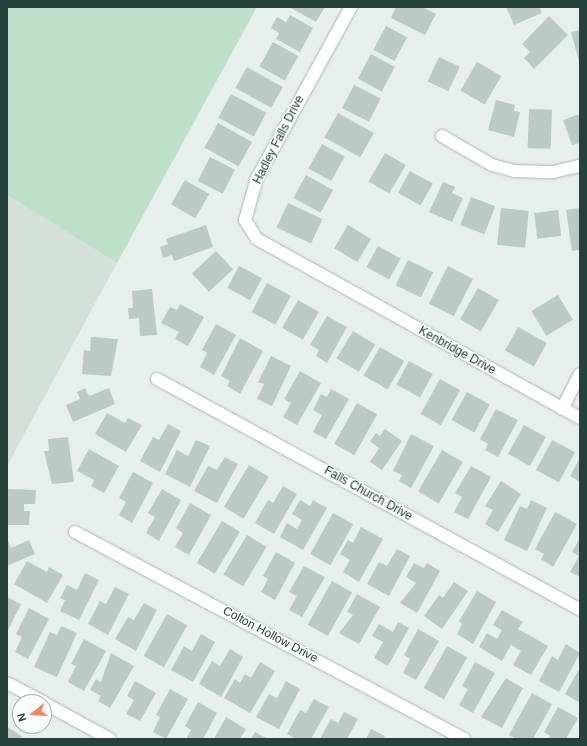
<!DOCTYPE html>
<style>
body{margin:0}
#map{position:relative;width:587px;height:746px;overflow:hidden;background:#e6efeb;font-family:Helvetica,sans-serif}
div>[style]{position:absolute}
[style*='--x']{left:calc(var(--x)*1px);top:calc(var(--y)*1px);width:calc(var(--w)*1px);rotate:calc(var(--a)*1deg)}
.built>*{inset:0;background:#d4dfda}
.green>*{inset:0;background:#bfe0c8}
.building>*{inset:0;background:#bbcac4;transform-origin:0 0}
.roads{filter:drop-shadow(0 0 1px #a8b8b2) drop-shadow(0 0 1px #a8b8b2)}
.minor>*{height:12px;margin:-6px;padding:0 6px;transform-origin:6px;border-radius:6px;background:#fff}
span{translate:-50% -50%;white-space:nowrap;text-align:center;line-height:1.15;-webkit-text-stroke:3px #f7fbf9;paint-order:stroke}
.street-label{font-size:12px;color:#24423a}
.frame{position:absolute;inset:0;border:8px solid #24423a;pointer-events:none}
.north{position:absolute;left:12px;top:694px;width:40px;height:40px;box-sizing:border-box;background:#f7fbf9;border:1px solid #a3b1ad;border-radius:50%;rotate:252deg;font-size:11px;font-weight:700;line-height:16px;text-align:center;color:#24423a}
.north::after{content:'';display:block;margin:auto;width:14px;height:18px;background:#f4845f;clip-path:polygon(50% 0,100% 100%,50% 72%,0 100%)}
</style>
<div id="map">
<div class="built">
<div style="clip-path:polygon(7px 195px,117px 263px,7px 466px)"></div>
</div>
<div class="green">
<div style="clip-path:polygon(7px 7px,257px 7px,117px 263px,7px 195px)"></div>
</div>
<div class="building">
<div style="clip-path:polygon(289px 7px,325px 7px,316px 22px)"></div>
<div style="clip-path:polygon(396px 7px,422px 7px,436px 14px,425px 35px,391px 18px)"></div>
<div style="clip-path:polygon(506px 7px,539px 7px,542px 13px,514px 25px)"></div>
<div style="clip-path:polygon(290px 15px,313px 28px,300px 52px,276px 39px,279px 33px,271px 28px,277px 17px,286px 22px)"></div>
<div style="clip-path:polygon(549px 16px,568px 35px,534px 69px,524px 58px,530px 52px,522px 44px)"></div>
<div style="left:386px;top:26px;width:24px;height:27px;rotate:28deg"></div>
<div style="clip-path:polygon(580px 30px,580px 65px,571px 32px)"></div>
<div style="left:273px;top:42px;width:29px;height:28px;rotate:29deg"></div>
<div style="left:371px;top:54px;width:27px;height:28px;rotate:28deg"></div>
<div style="left:439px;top:57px;width:23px;height:27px;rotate:25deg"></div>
<div style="left:477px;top:62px;width:28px;height:33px;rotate:30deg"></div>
<div style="left:247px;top:67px;width:41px;height:24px;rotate:29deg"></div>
<div style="left:354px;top:85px;width:30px;height:26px;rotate:27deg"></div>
<div style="left:231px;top:94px;width:40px;height:27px;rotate:28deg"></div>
<div style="clip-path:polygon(496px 100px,515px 105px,514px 111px,520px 112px,514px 137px,488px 130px)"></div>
<div style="left:529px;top:109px;width:23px;height:39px;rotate:2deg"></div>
<div style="left:338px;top:113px;width:41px;height:28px;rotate:29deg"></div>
<div style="clip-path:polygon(580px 114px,580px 143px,572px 145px,563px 120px)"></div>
<div style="left:218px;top:123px;width:39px;height:28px;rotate:29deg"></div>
<div style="left:322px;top:144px;width:26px;height:28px;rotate:29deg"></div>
<div style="left:385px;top:153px;width:24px;height:33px;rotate:30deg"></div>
<div style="left:210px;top:157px;width:28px;height:27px;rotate:27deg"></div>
<div style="left:410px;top:171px;width:26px;height:25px;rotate:29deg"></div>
<div style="left:306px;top:175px;width:31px;height:26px;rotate:29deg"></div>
<div style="left:185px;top:180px;width:28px;height:28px;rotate:30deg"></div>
<div style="clip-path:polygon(443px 182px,455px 187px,452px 193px,463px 198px,452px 222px,429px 212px)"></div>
<div style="left:471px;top:197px;width:26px;height:30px;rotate:21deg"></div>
<div style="left:288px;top:203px;width:38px;height:27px;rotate:25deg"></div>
<div style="left:501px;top:208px;width:28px;height:37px;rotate:6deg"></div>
<div style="clip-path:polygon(580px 208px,580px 250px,572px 251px,566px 210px)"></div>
<div style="left:558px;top:210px;width:26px;height:24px;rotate:83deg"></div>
<div style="clip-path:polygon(206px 225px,213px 247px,174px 261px,172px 255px,163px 258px,160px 247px,168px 244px,166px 239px)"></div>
<div style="left:348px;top:225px;width:27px;height:27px;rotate:31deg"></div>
<div style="left:378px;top:246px;width:26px;height:24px;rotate:29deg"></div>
<div style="left:216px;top:251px;width:25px;height:33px;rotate:47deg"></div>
<div style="left:408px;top:260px;width:28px;height:28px;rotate:26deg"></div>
<div style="left:239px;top:266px;width:26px;height:25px;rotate:28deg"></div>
<div style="left:448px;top:266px;width:28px;height:42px;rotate:27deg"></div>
<div style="left:267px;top:283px;width:27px;height:33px;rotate:28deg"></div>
<div style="left:478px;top:288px;width:24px;height:36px;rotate:30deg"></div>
<div style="clip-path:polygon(152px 289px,157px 335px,140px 336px,139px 318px,129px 319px,128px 308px,133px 308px,132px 291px)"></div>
<div style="left:558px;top:295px;width:29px;height:31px;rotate:59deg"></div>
<div style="left:298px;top:300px;width:24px;height:32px;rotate:30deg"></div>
<div style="clip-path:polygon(180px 304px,204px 317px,188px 346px,175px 339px,179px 332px,161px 323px,170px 307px,177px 310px)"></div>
<div style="clip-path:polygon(327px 316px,347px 327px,327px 363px,316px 356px,319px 350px,310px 345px)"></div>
<div style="clip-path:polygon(216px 324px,236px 335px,214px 375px,200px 367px,207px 353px,202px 350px)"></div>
<div style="left:518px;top:327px;width:33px;height:27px;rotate:29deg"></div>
<div style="left:353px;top:331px;width:26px;height:32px;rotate:31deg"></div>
<div style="clip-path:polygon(91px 337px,118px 339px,111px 376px,82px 374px,84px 350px,90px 351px)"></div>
<div style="clip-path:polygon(240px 338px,263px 351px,240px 394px,227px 386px,230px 381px,221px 376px)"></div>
<div style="left:380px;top:347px;width:28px;height:33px;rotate:30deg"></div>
<div style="clip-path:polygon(271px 356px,291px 366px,272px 406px,257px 399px,264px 384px,258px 382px)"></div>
<div style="left:409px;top:361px;width:27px;height:27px;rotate:28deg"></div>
<div style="clip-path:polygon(300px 371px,321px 383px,297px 425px,283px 417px,291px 403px,284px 399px)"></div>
<div style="left:440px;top:379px;width:23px;height:40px;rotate:29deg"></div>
<div style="clip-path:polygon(85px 388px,89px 396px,109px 388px,115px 404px,73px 422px,66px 405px,80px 399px,77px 392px)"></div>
<div style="clip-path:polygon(331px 389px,349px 399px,326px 439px,313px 432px,322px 415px,313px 410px,321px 394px,327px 397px)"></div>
<div style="left:467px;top:392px;width:26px;height:32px;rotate:29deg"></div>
<div style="left:357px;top:403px;width:23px;height:47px;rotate:29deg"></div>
<div style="clip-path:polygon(496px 409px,518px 420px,498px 457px,485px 450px,488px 444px,480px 439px)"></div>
<div style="clip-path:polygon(107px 413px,125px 423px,128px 418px,142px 425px,126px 452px,95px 434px)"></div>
<div style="clip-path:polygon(168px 424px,181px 431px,160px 472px,140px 461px,153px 437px,159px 440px)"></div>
<div style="left:524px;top:425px;width:25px;height:33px;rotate:29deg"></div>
<div style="clip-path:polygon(385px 429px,402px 441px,382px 470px,370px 462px,379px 448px,370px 441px,376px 433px,380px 436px)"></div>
<div style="clip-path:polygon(411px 434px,434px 446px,411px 488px,399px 481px,402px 475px,393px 471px)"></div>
<div style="clip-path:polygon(68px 437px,74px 482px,52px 484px,44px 451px,49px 451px,48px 439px)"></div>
<div style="clip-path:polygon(196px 440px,210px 446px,190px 487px,165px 474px,177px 450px,188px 456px)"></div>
<div style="left:552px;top:440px;width:26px;height:34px;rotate:28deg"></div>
<div style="clip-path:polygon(89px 449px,119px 466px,104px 493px,91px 486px,94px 480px,77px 471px)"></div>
<div style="left:442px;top:450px;width:24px;height:48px;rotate:30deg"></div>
<div style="clip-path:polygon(225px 457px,238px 464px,217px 503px,194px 491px,208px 466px,217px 470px)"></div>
<div style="clip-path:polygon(580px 458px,580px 482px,570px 476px)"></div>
<div style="left:249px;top:465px;width:23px;height:49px;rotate:31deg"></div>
<div style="clip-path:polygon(471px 466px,491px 477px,468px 519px,454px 512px,462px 497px,455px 493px)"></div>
<div style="clip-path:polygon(133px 472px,153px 483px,132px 523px,119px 515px,126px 502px,119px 498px)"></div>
<div style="clip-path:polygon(501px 481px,521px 494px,498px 532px,485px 524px,493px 510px,485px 506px)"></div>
<div style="clip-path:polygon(283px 486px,297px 494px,274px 534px,255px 523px,268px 500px,273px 503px)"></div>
<div style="clip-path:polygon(8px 489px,36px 490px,35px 504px,24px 504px,24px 511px,30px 511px,29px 525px,7px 525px)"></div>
<div style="clip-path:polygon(162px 489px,181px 500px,159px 541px,146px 533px,155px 517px,148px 513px)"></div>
<div style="clip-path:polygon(300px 500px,310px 506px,313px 500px,327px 508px,303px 550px,280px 537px,287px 523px,297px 529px,302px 520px,292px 514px)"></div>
<div style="clip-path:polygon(531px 500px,547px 508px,527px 551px,504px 540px,520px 506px,527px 509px)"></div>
<div style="clip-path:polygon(190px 503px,211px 515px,189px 555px,175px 547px,183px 533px,176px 528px)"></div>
<div style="clip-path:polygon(555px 512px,577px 524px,553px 567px,541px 559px,544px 554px,535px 549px)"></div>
<div style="left:333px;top:513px;width:23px;height:47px;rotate:29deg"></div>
<div style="left:222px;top:521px;width:21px;height:49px;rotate:31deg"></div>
<div style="clip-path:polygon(361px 527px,383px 539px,359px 582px,343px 572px,350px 560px,340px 554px,348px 540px,353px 543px)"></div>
<div style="left:247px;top:535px;width:23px;height:46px;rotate:31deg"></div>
<div style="clip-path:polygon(7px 538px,11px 548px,29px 540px,35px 554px,7px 566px)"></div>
<div style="clip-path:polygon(580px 538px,580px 577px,570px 572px,579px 556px,572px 552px)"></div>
<div style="clip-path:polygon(397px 549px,410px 556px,389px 596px,367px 584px,379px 562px,387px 566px)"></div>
<div style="clip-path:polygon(276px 552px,295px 563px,275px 600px,261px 592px,268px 579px,263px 576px)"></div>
<div style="clip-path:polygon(27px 561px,47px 572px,49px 567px,63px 575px,47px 603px,14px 584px)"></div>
<div style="clip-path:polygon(414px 563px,424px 568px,427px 563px,440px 571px,417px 613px,400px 603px,416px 583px,406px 577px)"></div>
<div style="clip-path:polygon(304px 566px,325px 577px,302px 617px,289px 610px,297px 596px,289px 592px)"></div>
<div style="clip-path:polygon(85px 573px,99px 580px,79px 620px,60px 611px,65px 600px,60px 598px,67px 585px,77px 590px)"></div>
<div style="left:332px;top:581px;width:23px;height:50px;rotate:29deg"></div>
<div style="clip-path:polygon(454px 582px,468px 591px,442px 629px,424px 616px,439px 595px,443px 598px)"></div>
<div style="clip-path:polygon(115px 587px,129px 594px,108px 635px,88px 624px,100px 601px,106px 604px)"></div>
<div style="clip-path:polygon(477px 591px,496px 602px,473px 644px,457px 634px,462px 624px,459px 621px)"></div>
<div style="clip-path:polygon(357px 594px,380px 607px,359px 644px,339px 633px,353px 615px,347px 612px)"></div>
<div style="clip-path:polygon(7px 597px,21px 604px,7px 632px)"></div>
<div style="clip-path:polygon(144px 603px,157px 610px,136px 651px,115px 639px,128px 617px,134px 620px)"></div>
<div style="clip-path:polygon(29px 608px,49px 619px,28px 659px,15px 652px,22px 637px,16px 634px)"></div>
<div style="clip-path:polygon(502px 610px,523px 622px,518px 629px,548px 646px,531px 675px,513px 665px,521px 651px,511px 645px,502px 661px,479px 647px,487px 633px,497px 639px,502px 630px,493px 625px)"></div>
<div style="left:167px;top:614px;width:23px;height:48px;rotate:29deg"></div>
<div style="clip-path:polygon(398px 622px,409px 628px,388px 666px,374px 658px,383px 642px,372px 636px,379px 624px,393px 632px)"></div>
<div style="clip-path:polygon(61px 626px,77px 633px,57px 677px,34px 667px,50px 632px,57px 635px)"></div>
<div style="clip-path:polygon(418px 629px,439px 641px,416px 680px,403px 673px,410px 659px,404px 655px)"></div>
<div style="clip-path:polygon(201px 634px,215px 642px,193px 682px,171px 670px,184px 646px,192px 651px)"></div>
<div style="clip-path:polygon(84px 639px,106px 651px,84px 691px,68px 682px,76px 666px,71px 664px)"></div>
<div style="clip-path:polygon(566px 644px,580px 653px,559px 692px,539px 681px,552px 656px,558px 660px)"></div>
<div style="left:447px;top:646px;width:23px;height:48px;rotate:29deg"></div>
<div style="clip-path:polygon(230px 649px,243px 657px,221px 697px,199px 684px,212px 661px,220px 666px)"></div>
<div style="clip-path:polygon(111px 653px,134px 666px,110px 708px,98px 701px,101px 696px,90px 690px,96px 679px,101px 682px)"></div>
<div style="clip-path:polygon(260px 662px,275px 671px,250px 713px,224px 698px,235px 679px,240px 683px,245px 674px,251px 678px)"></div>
<div style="clip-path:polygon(475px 662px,495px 673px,473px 713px,459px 705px,468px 689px,462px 686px)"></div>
<div style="clip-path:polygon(578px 671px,580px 672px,580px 703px,565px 694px)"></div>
<div style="clip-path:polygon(506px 678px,523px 688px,502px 728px,481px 717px)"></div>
<div style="clip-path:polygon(135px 681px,156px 693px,140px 721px,126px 714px,134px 700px,127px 696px)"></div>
<div style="clip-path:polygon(286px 681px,300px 689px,279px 729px,256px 717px,269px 694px,277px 698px)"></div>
<div style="clip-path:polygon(170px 689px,188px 699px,166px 739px,153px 732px,160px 717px,156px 715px)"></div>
<div style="clip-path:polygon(532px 693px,552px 704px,533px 739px,516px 739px,509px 735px)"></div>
<div style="clip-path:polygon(314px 699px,329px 707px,311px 739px,296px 739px,287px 734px,300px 710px,306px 713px)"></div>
<div style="clip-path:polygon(198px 702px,217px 713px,203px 739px,186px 739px,191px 730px,185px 726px)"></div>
<div style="clip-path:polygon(558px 707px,578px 718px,566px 739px,548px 739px,550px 736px,544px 732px)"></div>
<div style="clip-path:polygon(344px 712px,358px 719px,347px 739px,320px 739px,331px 719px,338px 723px)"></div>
<div style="clip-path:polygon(226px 717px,246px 729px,240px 739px,214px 739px)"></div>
<div style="clip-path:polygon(7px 727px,22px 736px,20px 739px,7px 739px)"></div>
<div style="clip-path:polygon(371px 729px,385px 736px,383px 739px,366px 739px)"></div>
<div style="clip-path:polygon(255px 732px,268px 739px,251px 739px)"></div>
</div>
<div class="roads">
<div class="minor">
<div style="--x:351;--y:7;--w:195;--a:118.8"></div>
<div style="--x:257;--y:178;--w:44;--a:105.9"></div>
<div style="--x:245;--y:220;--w:22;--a:58"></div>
<div style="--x:257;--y:239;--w:369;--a:29"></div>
<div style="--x:442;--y:136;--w:58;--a:30.1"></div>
<div style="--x:492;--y:165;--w:24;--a:15"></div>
<div style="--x:515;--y:171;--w:38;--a:2"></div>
<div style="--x:553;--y:172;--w:28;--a:-13"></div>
<div style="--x:157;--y:379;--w:482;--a:28.6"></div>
<div style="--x:562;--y:409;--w:39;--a:-63"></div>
<div style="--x:75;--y:532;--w:441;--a:28"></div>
<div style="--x:7;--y:683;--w:41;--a:27.8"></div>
<div style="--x:44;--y:703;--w:75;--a:28.6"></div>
</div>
</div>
<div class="street-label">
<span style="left:279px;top:140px;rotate:-63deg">Hadley Falls Drive</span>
<span style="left:457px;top:351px;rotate:29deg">Kenbridge Drive</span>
<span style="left:368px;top:494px;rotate:29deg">Falls Church Drive</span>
<span style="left:270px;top:635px;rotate:28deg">Colton Hollow Drive</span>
</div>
<div class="frame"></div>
<div class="north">N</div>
</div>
